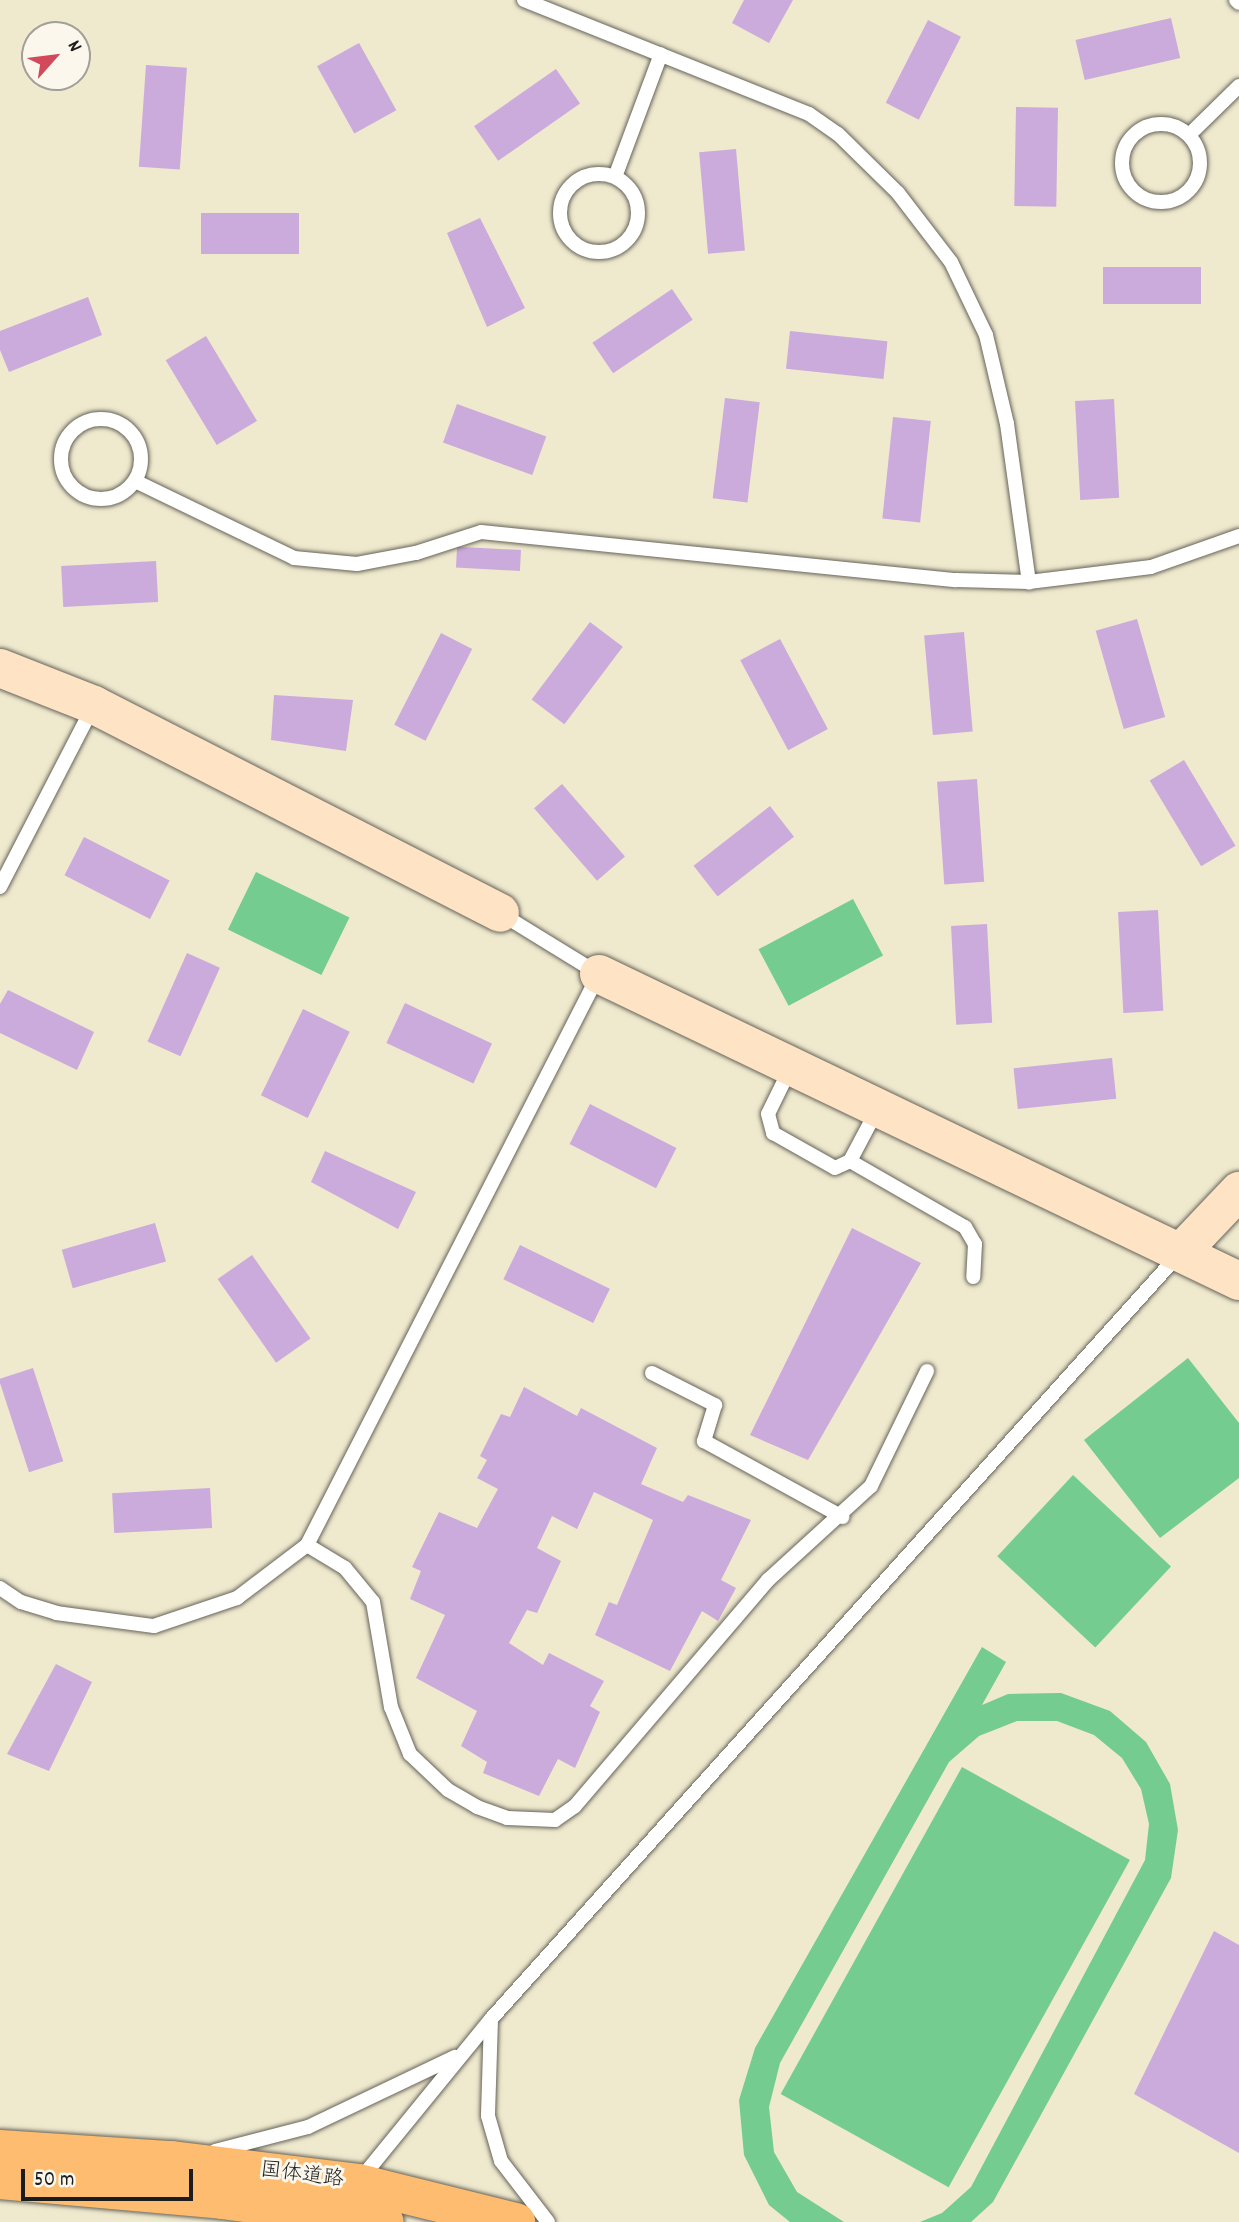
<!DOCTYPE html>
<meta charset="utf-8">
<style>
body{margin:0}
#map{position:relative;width:1239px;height:2222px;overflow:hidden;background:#efe9ce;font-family:Dekko,"Klee One",sans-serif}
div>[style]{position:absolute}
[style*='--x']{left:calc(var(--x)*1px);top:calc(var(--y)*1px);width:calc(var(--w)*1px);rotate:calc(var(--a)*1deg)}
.green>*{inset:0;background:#74cc91;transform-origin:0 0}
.building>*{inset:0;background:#cbabdb;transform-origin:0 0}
.roads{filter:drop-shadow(0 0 2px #66645a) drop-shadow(0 0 2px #66645a)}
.lane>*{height:14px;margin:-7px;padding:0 7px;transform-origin:7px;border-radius:7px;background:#fff}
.lane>.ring{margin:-7px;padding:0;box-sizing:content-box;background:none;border:14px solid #fff;border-radius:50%}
.secondary>*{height:38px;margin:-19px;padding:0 19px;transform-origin:19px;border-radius:19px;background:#fee4c5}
.primary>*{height:38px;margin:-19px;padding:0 19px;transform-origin:19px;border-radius:19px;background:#fdbc6f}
span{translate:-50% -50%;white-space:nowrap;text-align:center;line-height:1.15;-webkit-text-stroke:6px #fbf7ec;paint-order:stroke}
.street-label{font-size:21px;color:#1c1c1c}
.north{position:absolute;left:21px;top:21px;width:70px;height:70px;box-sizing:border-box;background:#fbf7ec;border:2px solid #a29f99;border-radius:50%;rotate:62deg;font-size:19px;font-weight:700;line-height:28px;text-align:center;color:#1c1c1c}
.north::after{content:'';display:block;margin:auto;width:24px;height:32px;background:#d1495b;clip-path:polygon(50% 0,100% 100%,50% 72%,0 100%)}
.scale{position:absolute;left:21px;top:2169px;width:172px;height:32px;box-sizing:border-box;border:4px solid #1c1c1c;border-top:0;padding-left:9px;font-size:21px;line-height:24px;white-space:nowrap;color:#1c1c1c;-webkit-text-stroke:5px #fbf7ec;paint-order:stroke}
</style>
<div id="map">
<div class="green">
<div style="left:256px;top:872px;width:104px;height:64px;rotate:26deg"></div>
<div style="left:853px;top:899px;width:64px;height:107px;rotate:62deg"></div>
<div style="clip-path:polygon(1188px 1358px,1239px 1423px,1239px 1478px,1160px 1538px,1084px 1440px)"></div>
<div style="left:1073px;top:1475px;width:134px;height:111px;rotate:43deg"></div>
<div style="clip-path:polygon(982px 1647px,1006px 1662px,982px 1705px,1008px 1694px,1061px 1693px,1110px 1711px,1146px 1742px,1170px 1784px,1178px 1830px,1171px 1878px,993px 2202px,971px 2222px,920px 2222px,942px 2213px,971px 2187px,1145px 1860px,1149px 1824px,1141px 1789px,1122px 1758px,1094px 1735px,1057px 1721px,1017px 1721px,979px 1736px,949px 1762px,780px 2063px,769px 2107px,774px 2152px,797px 2192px,844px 2222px,790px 2222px,769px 2205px,744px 2155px,739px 2100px,755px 2048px)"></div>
<div style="left:962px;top:1767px;width:192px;height:374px;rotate:29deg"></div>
</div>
<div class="building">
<div style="clip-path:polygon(744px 0,793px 0,769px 43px,732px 23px)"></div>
<div style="left:1171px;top:18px;width:41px;height:98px;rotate:77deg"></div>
<div style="left:928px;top:20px;width:37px;height:93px;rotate:27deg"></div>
<div style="left:359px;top:43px;width:77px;height:48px;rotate:61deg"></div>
<div style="left:146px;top:65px;width:41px;height:102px;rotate:4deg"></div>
<div style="left:556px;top:69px;width:42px;height:100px;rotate:55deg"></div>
<div style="left:1016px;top:107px;width:42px;height:99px;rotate:1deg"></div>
<div style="left:736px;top:149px;width:102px;height:37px;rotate:85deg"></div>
<div style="left:201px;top:213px;width:98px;height:41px"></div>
<div style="clip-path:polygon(480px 218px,525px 308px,487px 327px,447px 233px)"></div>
<div style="left:1103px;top:267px;width:98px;height:37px"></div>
<div style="left:672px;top:289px;width:37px;height:96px;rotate:56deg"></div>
<div style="clip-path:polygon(88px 297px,102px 335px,9px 372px,0 350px,0 331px)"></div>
<div style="left:790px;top:331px;width:98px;height:38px;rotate:6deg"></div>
<div style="left:206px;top:336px;width:99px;height:47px;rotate:59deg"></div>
<div style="left:725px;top:398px;width:35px;height:101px;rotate:7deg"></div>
<div style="left:1114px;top:399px;width:99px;height:39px;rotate:87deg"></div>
<div style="left:457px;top:404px;width:95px;height:41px;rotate:20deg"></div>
<div style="left:893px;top:417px;width:38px;height:102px;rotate:6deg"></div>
<div style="left:521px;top:550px;width:21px;height:64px;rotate:93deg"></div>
<div style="left:156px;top:561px;width:41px;height:95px;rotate:87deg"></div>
<div style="left:1137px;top:619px;width:102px;height:43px;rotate:74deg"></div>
<div style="left:590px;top:622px;width:41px;height:97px;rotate:37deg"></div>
<div style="left:964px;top:632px;width:100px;height:40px;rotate:85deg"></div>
<div style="left:441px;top:633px;width:35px;height:103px;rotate:27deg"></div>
<div style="left:780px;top:639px;width:102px;height:45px;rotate:62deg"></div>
<div style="clip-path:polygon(274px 695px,353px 700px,346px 751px,271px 740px)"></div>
<div style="left:1184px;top:760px;width:100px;height:40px;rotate:59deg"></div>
<div style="left:977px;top:779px;width:103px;height:40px;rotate:86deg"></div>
<div style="left:562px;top:784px;width:96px;height:37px;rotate:49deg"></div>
<div style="left:770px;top:806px;width:39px;height:97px;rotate:52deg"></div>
<div style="left:84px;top:837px;width:96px;height:43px;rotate:27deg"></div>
<div style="left:1158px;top:910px;width:101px;height:40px;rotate:87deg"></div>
<div style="left:987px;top:924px;width:99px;height:36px;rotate:87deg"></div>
<div style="left:187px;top:953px;width:36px;height:97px;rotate:24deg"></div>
<div style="clip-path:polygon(8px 990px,94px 1032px,77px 1070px,0 1033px,0 1004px)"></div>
<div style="left:405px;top:1003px;width:96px;height:44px;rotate:25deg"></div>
<div style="left:303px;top:1009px;width:52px;height:96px;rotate:26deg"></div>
<div style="left:1112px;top:1058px;width:41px;height:99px;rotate:84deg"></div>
<div style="left:590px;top:1104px;width:97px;height:45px;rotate:27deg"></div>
<div style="clip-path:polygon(325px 1151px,416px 1192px,398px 1229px,311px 1182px)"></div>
<div style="left:155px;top:1223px;width:40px;height:97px;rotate:74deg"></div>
<div style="clip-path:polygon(852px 1228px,921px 1263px,808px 1460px,750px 1435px)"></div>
<div style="left:520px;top:1245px;width:100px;height:38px;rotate:26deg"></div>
<div style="left:252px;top:1255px;width:102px;height:42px;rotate:55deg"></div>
<div style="left:33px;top:1368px;width:98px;height:36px;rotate:72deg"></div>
<div style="clip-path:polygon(524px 1387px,577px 1416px,581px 1408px,657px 1448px,641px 1484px,683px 1502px,688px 1495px,751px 1520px,721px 1580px,736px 1588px,718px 1621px,702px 1611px,670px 1671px,595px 1635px,609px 1602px,617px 1605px,653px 1520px,594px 1492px,577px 1529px,552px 1516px,537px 1548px,561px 1561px,537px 1613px,527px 1610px,509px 1643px,543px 1665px,549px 1653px,604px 1681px,590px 1706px,600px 1712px,575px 1768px,558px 1759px,539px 1796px,483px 1773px,487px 1762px,461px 1746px,477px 1711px,416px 1678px,445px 1615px,410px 1599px,421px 1571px,412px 1567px,439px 1512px,477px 1528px,498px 1489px,477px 1478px,487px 1460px,480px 1456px,501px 1414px,510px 1417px)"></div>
<div style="left:210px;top:1488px;width:40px;height:98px;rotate:87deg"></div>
<div style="clip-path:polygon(56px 1664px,92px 1682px,49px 1771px,7px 1754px)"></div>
<div style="clip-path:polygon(1214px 1931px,1239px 1945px,1239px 2153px,1134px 2094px)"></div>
</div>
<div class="roads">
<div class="lane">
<div style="--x:524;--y:0;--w:307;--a:21.8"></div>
<div style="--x:809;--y:114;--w:35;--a:35"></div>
<div style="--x:838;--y:134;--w:84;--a:44.5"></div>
<div style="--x:898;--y:193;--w:87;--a:52.5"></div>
<div style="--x:951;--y:262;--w:81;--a:64.4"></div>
<div style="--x:986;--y:335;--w:91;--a:76.7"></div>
<div style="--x:1007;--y:424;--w:160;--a:82.1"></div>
<div style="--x:1236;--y:0;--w:4;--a:45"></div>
<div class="ring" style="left:1122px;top:124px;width:64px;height:64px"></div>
<div style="--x:1189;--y:135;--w:70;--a:-44.4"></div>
<div class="ring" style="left:560px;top:174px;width:64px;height:64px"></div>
<div style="--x:615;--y:177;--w:131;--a:-69.5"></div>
<div class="ring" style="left:61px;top:419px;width:66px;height:66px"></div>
<div style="--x:135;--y:481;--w:177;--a:25.8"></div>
<div style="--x:294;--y:558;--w:63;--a:5.4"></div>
<div style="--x:357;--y:564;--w:60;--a:-10.6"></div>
<div style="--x:416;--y:553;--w:68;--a:-17.9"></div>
<div style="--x:481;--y:532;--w:477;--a:5.8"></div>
<div style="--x:956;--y:580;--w:73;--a:1.6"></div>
<div style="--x:1029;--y:582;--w:123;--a:-7"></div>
<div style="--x:1151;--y:567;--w:93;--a:-19.4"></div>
<div style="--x:0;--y:887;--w:205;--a:-62.7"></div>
<div style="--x:791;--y:1067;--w:52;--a:116.1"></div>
<div style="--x:768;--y:1114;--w:20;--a:75"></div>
<div style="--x:773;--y:1133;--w:71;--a:29.4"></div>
<div style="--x:835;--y:1168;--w:17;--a:-25"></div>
<div style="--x:850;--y:1161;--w:58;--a:-62.1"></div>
<div style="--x:850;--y:1161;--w:133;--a:29.9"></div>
<div style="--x:965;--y:1227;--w:20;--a:60"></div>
<div style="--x:975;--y:1244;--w:33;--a:93"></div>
<div style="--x:652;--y:1373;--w:71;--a:26.9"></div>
<div style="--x:715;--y:1405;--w:38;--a:107"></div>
<div style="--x:704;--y:1441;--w:158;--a:28.8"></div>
<div style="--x:307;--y:1545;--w:44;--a:31.2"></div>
<div style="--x:345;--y:1568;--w:44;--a:50.5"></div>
<div style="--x:373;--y:1602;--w:107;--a:80.3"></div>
<div style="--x:391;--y:1707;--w:51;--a:68"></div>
<div style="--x:410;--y:1754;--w:52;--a:43.5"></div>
<div style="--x:448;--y:1790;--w:34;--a:30"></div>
<div style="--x:477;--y:1807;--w:32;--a:20"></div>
<div style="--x:507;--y:1818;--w:48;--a:2.4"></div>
<div style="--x:555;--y:1820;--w:24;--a:-35"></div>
<div style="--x:575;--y:1806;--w:297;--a:-49.5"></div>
<div style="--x:768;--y:1580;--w:139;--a:-42.4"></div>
<div style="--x:871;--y:1486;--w:128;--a:-64"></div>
<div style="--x:0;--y:1588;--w:25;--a:34"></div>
<div style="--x:21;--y:1602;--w:37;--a:17"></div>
<div style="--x:56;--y:1613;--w:99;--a:7.6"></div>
<div style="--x:154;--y:1626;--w:88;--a:-18.6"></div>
<div style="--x:237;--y:1598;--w:88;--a:-37.1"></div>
<div style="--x:307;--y:1545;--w:641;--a:-62.92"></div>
<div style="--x:599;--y:974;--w:116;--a:-148.4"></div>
<div style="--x:491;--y:2019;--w:97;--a:91.8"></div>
<div style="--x:488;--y:2116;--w:47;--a:73.9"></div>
<div style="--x:501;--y:2161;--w:77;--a:52.4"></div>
<div style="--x:215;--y:2151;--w:96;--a:-14.5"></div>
<div style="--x:308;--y:2127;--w:163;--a:-25.5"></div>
<div style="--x:359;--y:2181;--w:209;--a:-50.8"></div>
<div style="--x:491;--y:2019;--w:1030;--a:-48.03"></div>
</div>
<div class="secondary">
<div style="--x:0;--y:668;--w:101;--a:21.5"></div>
<div style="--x:94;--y:705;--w:456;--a:27.1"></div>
<div style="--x:599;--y:974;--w:710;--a:25.63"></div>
<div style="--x:1182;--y:1251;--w:83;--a:-46.5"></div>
</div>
<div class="primary">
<div style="--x:0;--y:2149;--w:172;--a:3.7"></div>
<div style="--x:172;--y:2160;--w:187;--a:7"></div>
<div style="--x:358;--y:2183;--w:163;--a:13.9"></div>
<div style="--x:0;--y:2180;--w:223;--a:5.1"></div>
<div style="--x:222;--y:2200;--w:164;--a:7.7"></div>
</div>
</div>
<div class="street-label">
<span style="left:302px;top:2176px;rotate:7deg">国体道路</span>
</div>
<div class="north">N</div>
<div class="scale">50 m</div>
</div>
